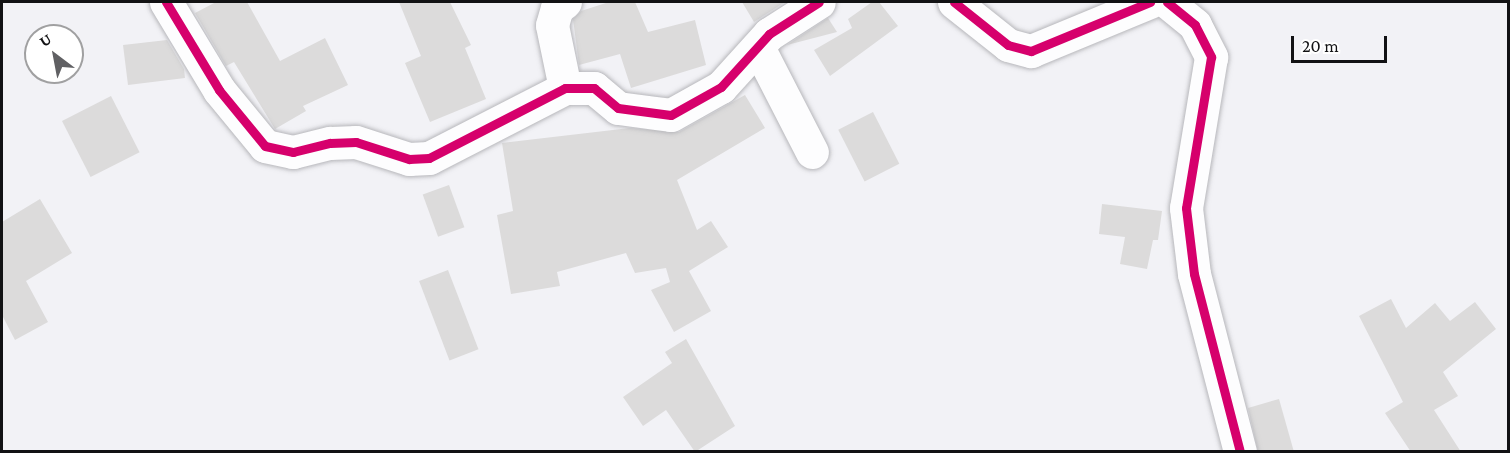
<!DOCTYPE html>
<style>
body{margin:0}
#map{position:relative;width:1510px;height:453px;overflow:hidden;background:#f2f2f6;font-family:"Crimson Pro",serif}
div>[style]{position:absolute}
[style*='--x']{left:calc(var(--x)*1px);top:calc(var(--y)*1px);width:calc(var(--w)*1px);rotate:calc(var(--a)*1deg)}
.building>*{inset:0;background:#dcdbdb;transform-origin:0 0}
.roads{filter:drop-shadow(0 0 2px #b7b7bb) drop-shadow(0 0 2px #b7b7bb)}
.street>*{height:33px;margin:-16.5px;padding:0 16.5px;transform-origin:16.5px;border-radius:16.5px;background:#fdfdfe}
.cycleway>*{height:9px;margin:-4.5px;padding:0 4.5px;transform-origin:4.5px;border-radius:4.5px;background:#d6006c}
span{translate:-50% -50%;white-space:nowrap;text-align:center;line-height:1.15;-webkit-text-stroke:5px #fff;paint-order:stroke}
.frame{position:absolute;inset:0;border:3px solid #121214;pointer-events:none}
.north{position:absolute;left:24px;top:24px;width:60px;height:60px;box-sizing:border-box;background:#fff;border:2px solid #a0a0a1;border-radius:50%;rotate:328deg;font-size:16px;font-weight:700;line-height:24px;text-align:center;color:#121214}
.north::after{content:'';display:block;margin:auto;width:21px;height:27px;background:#606063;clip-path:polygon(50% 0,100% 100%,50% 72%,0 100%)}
.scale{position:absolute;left:1291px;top:36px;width:96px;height:27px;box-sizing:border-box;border:3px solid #121214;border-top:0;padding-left:8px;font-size:18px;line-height:21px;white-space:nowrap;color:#121214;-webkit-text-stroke:4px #fff;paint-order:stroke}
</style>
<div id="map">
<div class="building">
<div style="clip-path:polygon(216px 2px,247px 2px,280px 61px,325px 38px,348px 85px,303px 106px,306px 111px,275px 129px,234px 62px,226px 66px,195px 13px)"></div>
<div style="clip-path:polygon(399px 2px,450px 2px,471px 45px,465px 48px,486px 99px,430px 122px,405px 63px,421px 56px)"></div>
<div style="clip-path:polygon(609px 2px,635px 2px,648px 32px,695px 20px,706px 65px,631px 88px,620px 54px,579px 65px,573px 19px,581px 11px)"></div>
<div style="clip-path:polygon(742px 2px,785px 2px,754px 22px)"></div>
<div style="clip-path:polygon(872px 2px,879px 2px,898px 26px,830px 76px,814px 50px,852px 28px,848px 19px)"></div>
<div style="clip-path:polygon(828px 18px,837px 32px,787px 45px)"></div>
<div style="clip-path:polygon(167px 40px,184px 69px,185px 78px,128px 85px,123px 45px)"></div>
<div style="clip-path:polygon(745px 95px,765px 128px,677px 180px,697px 230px,711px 221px,728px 247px,689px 271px,711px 311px,674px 332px,651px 290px,670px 282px,666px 268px,635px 273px,626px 253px,557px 272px,560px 286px,511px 294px,497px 215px,513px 211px,502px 143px,630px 128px,679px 132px)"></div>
<div style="left:111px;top:96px;width:63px;height:55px;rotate:63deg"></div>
<div style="left:873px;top:112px;width:58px;height:39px;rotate:63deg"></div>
<div style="left:449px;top:185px;width:45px;height:28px;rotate:70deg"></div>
<div style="clip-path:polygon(40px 199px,72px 253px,26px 281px,48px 322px,15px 340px,2px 315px,2px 222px)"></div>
<div style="clip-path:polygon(1102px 204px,1162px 211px,1158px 240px,1153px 240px,1147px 269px,1120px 264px,1125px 237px,1099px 234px)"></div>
<div style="left:448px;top:270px;width:85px;height:31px;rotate:69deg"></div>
<div style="clip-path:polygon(1391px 299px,1406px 328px,1435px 303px,1450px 321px,1475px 302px,1496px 329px,1443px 372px,1458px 396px,1434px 410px,1461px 452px,1411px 452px,1385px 413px,1403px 402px,1359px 316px)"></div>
<div style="clip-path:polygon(686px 339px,735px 426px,695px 452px,666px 410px,643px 426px,623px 397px,672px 363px,665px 352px)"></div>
<div style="clip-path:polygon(1279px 399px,1294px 452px,1258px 452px,1248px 408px)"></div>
</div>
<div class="roads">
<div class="street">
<div style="--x:166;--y:2;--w:103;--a:58.9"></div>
<div style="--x:219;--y:90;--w:72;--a:50.6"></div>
<div style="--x:265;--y:146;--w:29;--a:12"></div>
<div style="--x:293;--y:152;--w:38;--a:-14"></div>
<div style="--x:330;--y:143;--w:26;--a:-2"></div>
<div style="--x:356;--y:142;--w:56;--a:17.8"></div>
<div style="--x:409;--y:159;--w:20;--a:-3"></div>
<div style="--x:429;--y:158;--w:153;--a:-27.2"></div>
<div style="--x:565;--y:88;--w:29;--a:0"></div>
<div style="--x:594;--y:88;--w:31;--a:40"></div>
<div style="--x:618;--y:108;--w:53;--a:7.5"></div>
<div style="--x:671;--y:115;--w:57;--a:-29.2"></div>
<div style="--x:721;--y:87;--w:72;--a:-47.8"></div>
<div style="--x:769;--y:34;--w:59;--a:-32.6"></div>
<div style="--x:954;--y:2;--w:69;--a:38.5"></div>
<div style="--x:1008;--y:45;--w:24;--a:15"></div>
<div style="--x:1031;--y:51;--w:129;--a:-22.4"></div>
<div style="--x:1167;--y:2;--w:36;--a:39"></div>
<div style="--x:1195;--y:25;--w:36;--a:63"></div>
<div style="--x:1211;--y:57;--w:153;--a:99.4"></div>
<div style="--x:1186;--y:208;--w:66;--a:83.1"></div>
<div style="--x:1194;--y:274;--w:184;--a:75.5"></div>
<div style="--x:758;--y:47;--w:118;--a:62.8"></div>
<div style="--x:565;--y:88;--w:64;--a:-101.7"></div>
<div style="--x:552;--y:25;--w:18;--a:-74"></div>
<div style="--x:557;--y:8;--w:10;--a:-37"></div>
</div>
</div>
<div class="cycleway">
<div style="--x:166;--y:2;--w:103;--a:58.9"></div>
<div style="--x:219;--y:90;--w:72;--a:50.6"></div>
<div style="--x:265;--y:146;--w:29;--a:12"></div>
<div style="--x:293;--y:152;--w:38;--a:-14"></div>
<div style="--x:330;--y:143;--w:26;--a:-2"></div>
<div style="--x:356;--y:142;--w:56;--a:17.8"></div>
<div style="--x:409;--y:159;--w:20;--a:-3"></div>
<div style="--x:429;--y:158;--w:153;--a:-27.2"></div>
<div style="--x:565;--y:88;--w:29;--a:0"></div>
<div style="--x:594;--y:88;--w:31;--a:40"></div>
<div style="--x:618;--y:108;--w:53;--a:7.5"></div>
<div style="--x:671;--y:115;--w:57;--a:-29.2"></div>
<div style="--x:721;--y:87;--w:72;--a:-47.8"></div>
<div style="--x:769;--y:34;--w:59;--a:-32.6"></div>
<div style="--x:954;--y:2;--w:69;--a:38.5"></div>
<div style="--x:1008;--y:45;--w:24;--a:15"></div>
<div style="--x:1031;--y:51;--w:129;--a:-22.4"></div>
<div style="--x:1167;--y:2;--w:36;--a:39"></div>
<div style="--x:1195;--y:25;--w:36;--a:63"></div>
<div style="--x:1211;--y:57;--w:153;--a:99.4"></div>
<div style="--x:1186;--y:208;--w:66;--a:83.1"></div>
<div style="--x:1194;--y:274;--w:184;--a:75.5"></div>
</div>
<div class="frame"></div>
<div class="north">U</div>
<div class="scale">20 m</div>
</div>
